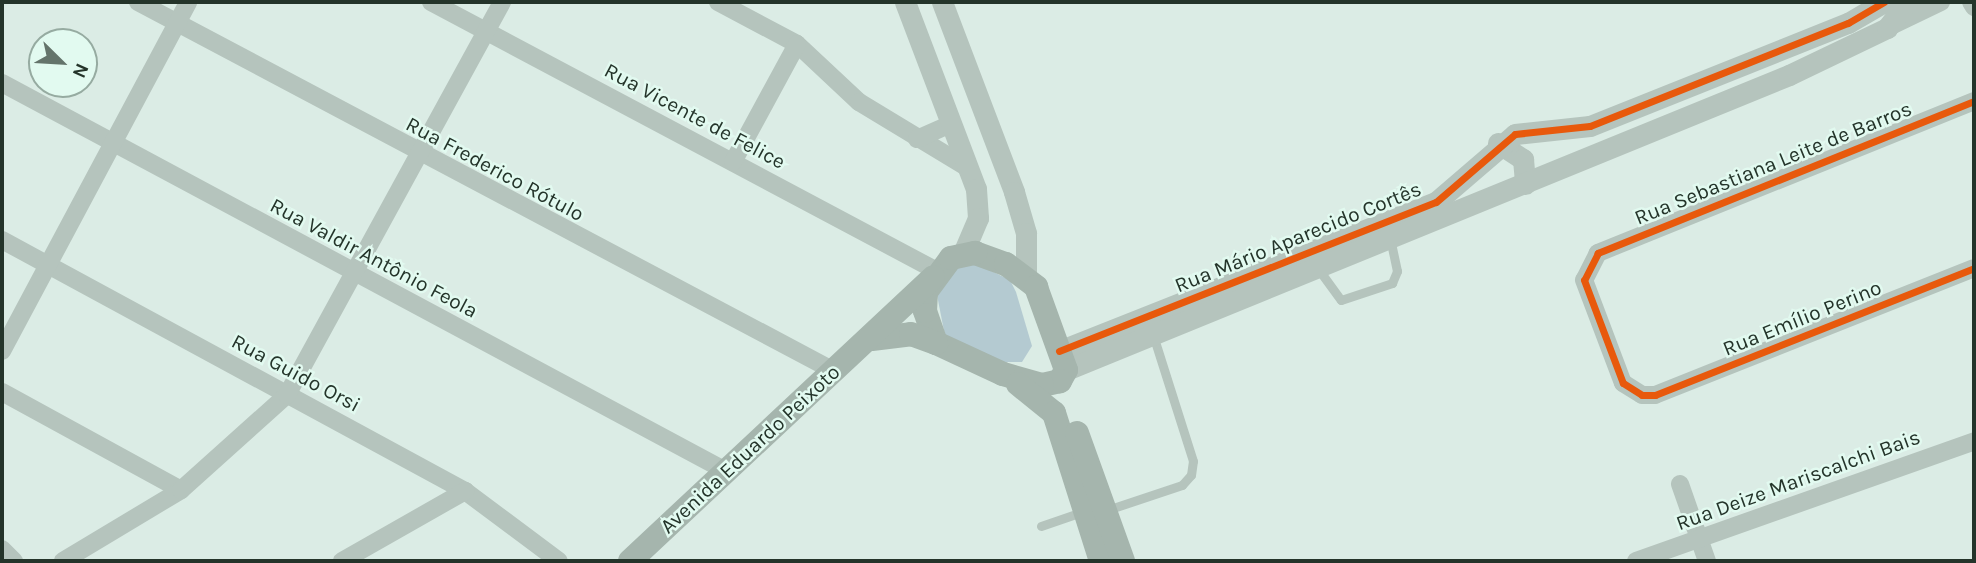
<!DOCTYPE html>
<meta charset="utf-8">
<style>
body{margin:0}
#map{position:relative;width:1976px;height:563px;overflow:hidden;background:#dbece5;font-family:Karla,sans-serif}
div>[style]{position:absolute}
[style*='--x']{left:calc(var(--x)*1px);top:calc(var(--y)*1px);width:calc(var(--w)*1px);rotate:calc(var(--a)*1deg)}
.green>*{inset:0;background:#b4cad1}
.service>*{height:9px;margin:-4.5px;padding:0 4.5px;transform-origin:4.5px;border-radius:4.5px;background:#b5c4bd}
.minor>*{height:18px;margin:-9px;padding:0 9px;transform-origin:9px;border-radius:9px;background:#b5c4bd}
.tertiary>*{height:21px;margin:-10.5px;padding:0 10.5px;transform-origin:10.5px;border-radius:10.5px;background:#b5c4bd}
.secondary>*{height:24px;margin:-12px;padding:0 12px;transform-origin:12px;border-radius:12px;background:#a5b5ad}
.cycleway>*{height:7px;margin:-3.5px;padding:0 3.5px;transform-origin:3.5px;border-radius:3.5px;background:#e8590c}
span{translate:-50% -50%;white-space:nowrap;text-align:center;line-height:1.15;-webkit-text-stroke:5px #e2faf0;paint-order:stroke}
.street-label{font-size:21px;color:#24342a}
.frame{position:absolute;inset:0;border:4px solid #24342a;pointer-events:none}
.north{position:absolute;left:28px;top:28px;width:70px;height:70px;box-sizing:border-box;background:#e2faf0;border:2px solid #96aba1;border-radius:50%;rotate:114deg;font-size:19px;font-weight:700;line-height:28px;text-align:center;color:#24342a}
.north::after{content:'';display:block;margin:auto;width:24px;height:32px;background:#64746b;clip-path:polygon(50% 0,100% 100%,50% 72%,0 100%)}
</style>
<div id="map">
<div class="green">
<div style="clip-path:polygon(977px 264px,1010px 280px,1016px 292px,1032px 346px,1022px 362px,1001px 362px,945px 336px,937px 295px,958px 267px)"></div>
</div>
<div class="service">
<div style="--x:1319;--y:270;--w:37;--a:54"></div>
<div style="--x:1341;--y:300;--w:54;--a:-18.4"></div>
<div style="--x:1392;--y:283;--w:13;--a:-67"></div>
<div style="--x:1397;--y:271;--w:30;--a:-102"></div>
<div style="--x:1107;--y:510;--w:79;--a:-18.4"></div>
<div style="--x:1182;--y:485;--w:13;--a:-48"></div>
<div style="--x:1191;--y:475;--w:14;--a:-82"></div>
<div style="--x:1193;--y:461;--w:129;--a:-107.6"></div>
<div style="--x:1041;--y:526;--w:43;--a:-18.9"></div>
</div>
<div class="minor">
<div style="--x:138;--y:2;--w:788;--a:27.93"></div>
<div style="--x:431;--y:2;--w:573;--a:28"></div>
<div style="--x:718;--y:2;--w:89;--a:28"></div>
<div style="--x:797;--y:44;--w:85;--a:43.1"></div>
<div style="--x:859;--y:102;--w:127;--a:31.2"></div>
<div style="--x:1971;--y:2;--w:6;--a:59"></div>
<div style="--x:1887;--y:28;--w:60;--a:-25.7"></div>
<div style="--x:2;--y:83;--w:821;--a:28.19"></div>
<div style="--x:1974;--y:101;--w:406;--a:158"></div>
<div style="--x:1598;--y:253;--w:30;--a:117"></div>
<div style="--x:1584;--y:280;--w:110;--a:69.3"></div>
<div style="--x:1623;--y:383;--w:22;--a:32"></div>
<div style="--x:1642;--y:395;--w:13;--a:0"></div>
<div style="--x:1655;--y:395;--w:343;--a:-21.7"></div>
<div style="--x:917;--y:139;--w:36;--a:-24"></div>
<div style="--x:733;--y:162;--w:134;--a:-61.5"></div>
<div style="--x:2;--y:240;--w:527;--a:28.46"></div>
<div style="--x:465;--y:491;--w:117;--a:36.7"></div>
<div style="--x:2;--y:351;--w:395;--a:-61.9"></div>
<div style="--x:2;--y:392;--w:204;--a:28.7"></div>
<div style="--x:1680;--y:484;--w:82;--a:70.7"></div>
<div style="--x:2;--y:549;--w:17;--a:45"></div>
<div style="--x:63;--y:561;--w:138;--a:-31"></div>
<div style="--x:181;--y:490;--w:142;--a:-41.9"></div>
<div style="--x:287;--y:395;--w:448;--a:-61.3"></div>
<div style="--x:342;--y:561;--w:142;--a:-29.6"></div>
<div style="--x:1636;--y:561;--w:359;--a:-19.5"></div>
</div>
<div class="tertiary">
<div style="--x:905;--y:2;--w:200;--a:69.2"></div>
<div style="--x:976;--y:189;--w:29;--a:86"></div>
<div style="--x:978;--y:218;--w:39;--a:113"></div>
<div style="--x:942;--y:2;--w:203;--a:69.2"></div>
<div style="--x:1014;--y:192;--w:43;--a:73.7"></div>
<div style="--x:1026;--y:233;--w:44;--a:90"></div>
<div style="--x:1498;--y:143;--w:30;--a:33"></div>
<div style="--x:1523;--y:159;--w:25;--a:85"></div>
<div style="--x:1059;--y:351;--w:405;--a:-21.6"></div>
<div style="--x:1436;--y:202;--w:104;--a:-40.7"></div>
<div style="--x:1515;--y:134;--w:75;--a:-6.1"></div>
<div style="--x:1590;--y:126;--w:278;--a:-21.8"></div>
<div style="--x:1848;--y:23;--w:42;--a:-30.3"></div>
<div style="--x:1066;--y:370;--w:781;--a:-22.2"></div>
<div style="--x:1789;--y:75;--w:109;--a:-25.6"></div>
<div style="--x:1887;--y:28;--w:33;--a:-52"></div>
</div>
<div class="secondary">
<div style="--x:975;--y:253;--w:33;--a:20"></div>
<div style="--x:1006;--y:264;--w:38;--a:37"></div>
<div style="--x:1036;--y:287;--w:88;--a:70.1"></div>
<div style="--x:1066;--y:370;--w:13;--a:119"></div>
<div style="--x:1060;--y:381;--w:18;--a:167"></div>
<div style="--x:1042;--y:385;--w:41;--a:-164.2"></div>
<div style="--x:1003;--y:374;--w:74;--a:-155.2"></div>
<div style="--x:936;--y:343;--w:34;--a:-109"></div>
<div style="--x:925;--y:311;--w:19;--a:-87"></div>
<div style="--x:926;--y:292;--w:42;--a:-53.7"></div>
<div style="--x:951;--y:258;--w:25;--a:-12"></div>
<div style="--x:872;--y:339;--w:39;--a:-7"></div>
<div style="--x:911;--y:334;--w:27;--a:20"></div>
<div style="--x:1018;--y:384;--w:46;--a:38.9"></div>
<div style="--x:1054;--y:413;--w:155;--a:72.4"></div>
<div style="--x:1077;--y:433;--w:136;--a:70.2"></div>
<div style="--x:630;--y:561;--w:415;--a:-43.1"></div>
</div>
<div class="cycleway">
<div style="--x:1974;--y:101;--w:406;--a:158"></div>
<div style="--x:1598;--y:253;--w:30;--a:117"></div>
<div style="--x:1584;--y:280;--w:110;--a:69.3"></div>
<div style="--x:1623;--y:383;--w:22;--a:32"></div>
<div style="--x:1642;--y:395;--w:13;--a:0"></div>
<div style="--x:1655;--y:395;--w:343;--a:-21.7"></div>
<div style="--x:1059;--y:351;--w:405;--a:-21.6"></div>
<div style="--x:1436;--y:202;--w:104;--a:-40.7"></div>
<div style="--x:1515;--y:134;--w:75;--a:-6.1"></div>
<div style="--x:1590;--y:126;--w:278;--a:-21.8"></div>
<div style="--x:1848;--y:23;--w:42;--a:-30.3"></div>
</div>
<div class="street-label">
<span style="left:695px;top:116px;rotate:28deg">Rua Vicente de Felice</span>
<span style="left:1773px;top:163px;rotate:-22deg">Rua Sebastiana Leite de Barros</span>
<span style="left:495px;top:169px;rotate:28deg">Rua Frederico Rótulo</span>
<span style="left:1298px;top:237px;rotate:-22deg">Rua Mário Aparecido Cortês</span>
<span style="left:374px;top:258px;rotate:28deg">Rua Valdir Antônio Feola</span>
<span style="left:1802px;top:318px;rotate:-22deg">Rua Emílio Perino</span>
<span style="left:296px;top:373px;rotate:28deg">Rua Guido Orsi</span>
<span style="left:750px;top:449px;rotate:-43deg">Avenida Eduardo Peixoto</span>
<span style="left:1798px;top:480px;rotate:-20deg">Rua Deize Mariscalchi Bais</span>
</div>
<div class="frame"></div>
<div class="north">N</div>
</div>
